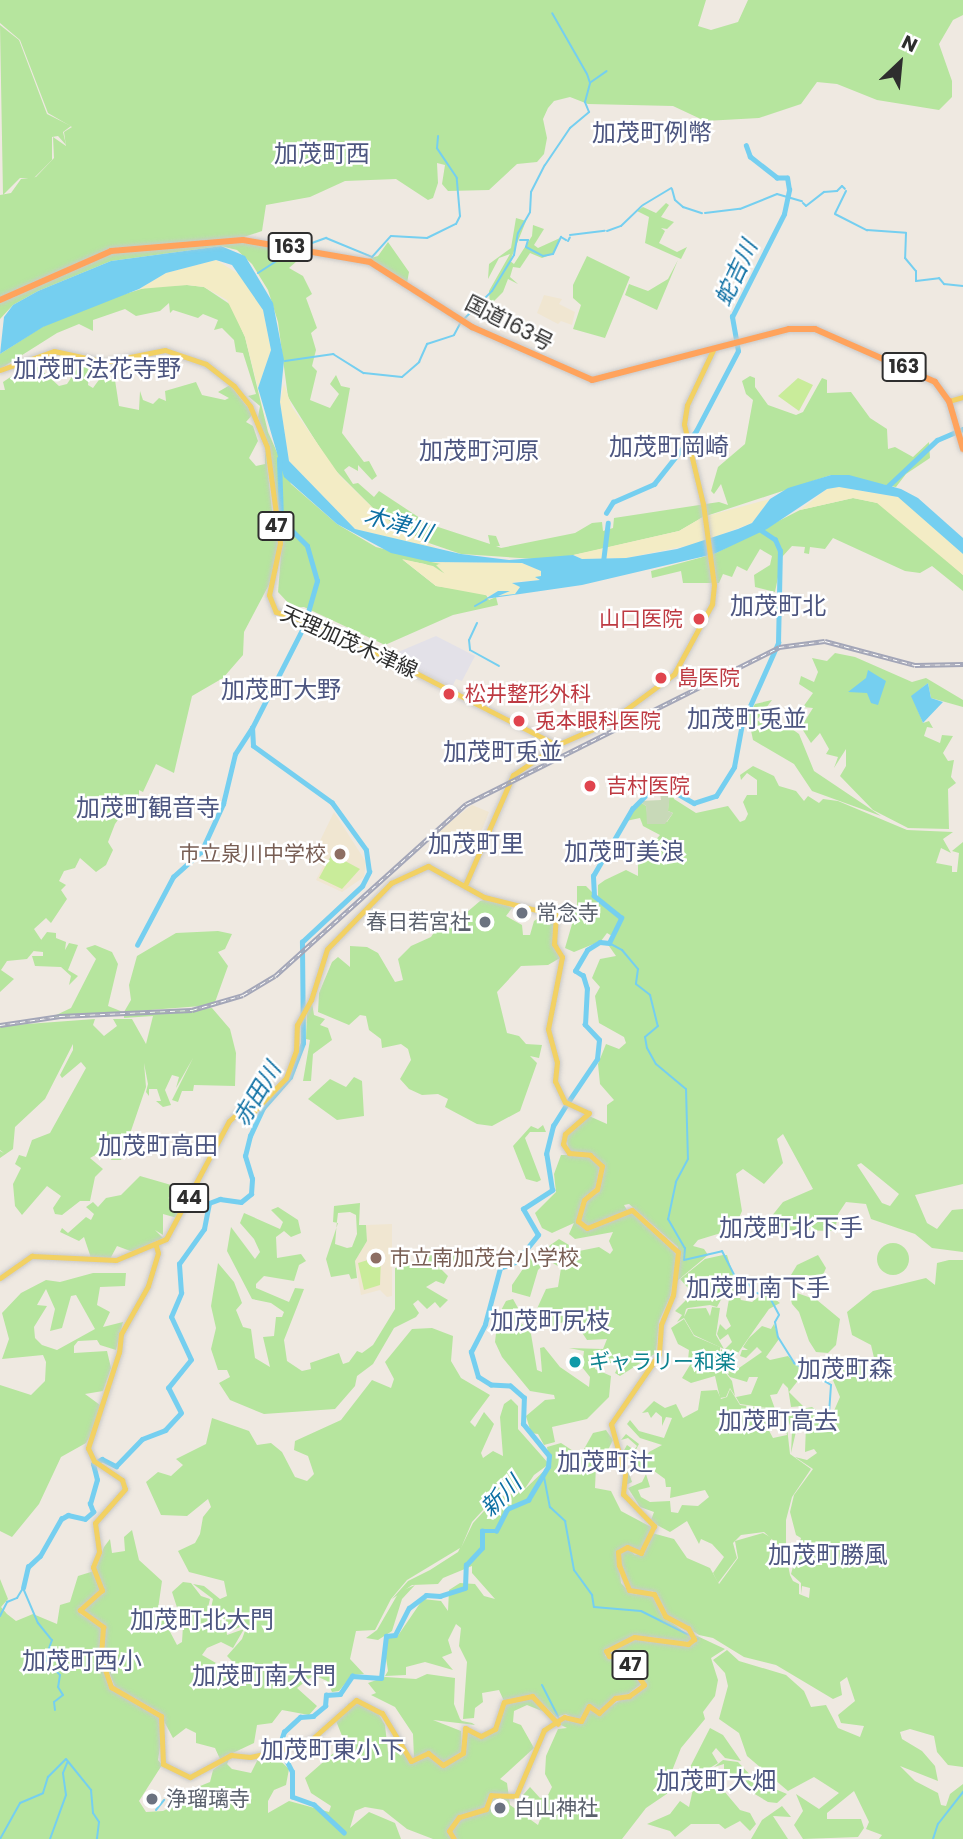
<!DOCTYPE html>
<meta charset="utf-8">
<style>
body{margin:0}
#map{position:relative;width:963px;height:1839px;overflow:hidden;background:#efe9e1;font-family:Poppins,"Noto Sans JP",sans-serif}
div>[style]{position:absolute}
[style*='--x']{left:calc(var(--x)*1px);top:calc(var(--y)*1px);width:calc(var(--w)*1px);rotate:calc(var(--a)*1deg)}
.industrial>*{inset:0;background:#e3e1e8}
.education>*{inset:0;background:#f0e6d1}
.green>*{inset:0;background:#b6e59e}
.round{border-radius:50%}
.sand>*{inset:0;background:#f3ecc5}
.cemetery>*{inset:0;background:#c8d9b8}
.pitch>*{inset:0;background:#c9ec9a}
.water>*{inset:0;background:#75cff0}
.stream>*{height:2px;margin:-1px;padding:0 1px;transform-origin:1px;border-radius:1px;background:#75cff0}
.river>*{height:4.5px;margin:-2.25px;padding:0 2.25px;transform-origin:2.25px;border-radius:2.25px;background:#75cff0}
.roads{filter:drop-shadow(0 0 2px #c9c9c9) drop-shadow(0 0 2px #c9c9c9)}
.major>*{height:5px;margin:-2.5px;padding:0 2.5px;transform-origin:2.5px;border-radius:2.5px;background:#f2d163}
.highway>*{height:6px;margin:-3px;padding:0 3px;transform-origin:3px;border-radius:3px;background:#ffa35c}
.rail>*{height:4.5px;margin-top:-2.25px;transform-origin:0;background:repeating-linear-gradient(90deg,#fff 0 5px,#a3a6b8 0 10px);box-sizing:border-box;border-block:2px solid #a3a6b8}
.dots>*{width:19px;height:19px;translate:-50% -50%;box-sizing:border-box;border:4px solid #fff;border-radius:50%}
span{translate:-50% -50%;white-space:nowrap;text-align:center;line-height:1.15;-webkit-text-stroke:5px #fff;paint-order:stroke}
.shield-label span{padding:2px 5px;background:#fff;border:2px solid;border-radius:5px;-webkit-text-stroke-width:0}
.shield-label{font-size:19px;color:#2e2e2e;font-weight:700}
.street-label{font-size:21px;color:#2e2e2e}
.health-label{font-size:21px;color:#be3a42}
.right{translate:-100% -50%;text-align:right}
.left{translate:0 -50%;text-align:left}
.education-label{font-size:21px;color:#785e54}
.worship-label{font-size:21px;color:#5b616d}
.culture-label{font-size:21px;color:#0d838f}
.water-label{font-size:23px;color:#0d6fa3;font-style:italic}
.quarter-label{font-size:24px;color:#4d5680}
.north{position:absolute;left:865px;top:28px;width:70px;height:70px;-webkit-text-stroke:5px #fff;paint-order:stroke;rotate:26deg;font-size:19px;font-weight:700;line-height:28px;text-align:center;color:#2e2e2e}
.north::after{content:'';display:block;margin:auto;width:24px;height:32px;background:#2e2e2e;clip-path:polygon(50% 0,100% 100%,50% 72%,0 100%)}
</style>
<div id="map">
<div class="industrial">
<div style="clip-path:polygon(436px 636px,475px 656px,462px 681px,456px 679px,452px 687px,391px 655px)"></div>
</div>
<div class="education">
<div style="clip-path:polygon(544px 295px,562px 299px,559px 304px,575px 312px,572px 325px,561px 321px,558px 324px,537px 313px)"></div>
<div style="clip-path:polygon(472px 805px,489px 812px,476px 845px,470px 850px,452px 846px,445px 851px,433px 846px,432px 836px)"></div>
<div style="clip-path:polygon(334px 812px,366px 862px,364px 877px,342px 892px,316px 880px,323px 866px,314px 861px,316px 849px)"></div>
<div style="clip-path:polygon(392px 1224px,392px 1296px,387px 1297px,380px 1290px,361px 1295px,355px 1261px,367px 1241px,366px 1225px)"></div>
</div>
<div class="green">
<div style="clip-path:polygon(0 0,706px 0,698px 26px,711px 30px,738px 22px,748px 0,963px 0,963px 15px,953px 20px,939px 44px,952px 81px,952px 97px,939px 110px,877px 100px,837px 84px,817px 82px,801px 104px,759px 118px,705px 121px,673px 106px,588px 104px,570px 97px,554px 101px,548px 108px,543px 119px,547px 138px,544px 154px,537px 162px,517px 164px,489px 190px,448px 191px,442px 184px,445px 165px,437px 163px,438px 183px,433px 198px,428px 200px,396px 179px,345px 181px,310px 197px,266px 205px,262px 231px,241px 238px,122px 249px,0 299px,0 195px,11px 193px,21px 179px,36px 177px,54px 158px,53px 137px,66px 146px,64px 132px,72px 127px,48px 113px,20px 40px,0 23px)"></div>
<div style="clip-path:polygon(0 25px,19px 40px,47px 114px,71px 126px,63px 132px,66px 145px,58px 136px,52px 137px,52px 160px,34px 178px,20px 178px,3px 195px)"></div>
<div style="clip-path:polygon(666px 203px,669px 205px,661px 217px,674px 222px,667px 229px,661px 228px,665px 231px,659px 243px,677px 252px,687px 247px,681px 259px,645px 243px,649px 217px,637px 211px,643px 207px,656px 213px)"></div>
<div style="clip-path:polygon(516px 218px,526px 221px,510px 261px,514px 264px,532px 236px,533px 225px,544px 229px,534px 245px,538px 248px,560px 238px,553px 254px,542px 258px,530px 253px,520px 268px,513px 267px,510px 277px,518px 284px,508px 279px,503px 292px,490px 305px,489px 291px,510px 254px,499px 258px,488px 279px,489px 264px,511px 248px)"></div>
<div style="clip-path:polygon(226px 239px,292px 249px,288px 256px,297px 261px,289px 268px,303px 276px,312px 294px,306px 298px,317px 328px,311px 333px,316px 350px,312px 366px,317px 371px,310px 400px,330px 408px,339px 394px,330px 384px,336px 375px,341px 386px,350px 388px,342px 433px,364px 462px,369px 461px,377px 476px,372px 480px,358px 465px,358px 471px,349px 466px,344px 470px,353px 484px,358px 483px,374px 497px,379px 491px,429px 524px,490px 544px,488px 535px,496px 536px,500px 546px,496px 546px,501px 548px,575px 533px,592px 523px,602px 522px,603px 531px,613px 528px,614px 518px,719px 502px,728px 505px,721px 484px,714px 494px,711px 491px,718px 467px,745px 444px,753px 400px,746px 394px,742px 381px,750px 376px,755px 378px,755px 387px,768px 405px,796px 415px,803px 412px,822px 378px,827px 380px,827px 393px,851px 392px,870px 418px,887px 429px,888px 449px,895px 447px,913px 457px,929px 442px,930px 458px,906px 474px,896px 487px,831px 475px,703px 517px,679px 531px,588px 552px,550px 560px,461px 554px,420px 540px,381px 516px,332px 467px,288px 397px,278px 322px,268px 290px,252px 264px,237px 250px,221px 246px,111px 261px,38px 291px,13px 305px,0 319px,0 301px,109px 253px)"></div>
<div style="clip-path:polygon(388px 242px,409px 272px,407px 283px,368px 259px,378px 256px)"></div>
<div style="clip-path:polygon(587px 256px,630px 277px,605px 338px,573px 329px,581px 305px,573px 298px,573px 285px)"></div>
<div style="clip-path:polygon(678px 260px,657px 310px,625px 295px,629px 284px,648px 291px,668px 279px)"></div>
<div style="clip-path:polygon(187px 285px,204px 287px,231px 305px,245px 337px,268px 432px,291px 484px,337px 524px,376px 547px,454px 567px,438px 564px,445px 574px,425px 564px,403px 560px,436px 586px,485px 593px,489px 600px,496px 597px,498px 605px,453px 615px,385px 645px,304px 607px,293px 608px,278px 592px,282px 542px,269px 453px,258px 417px,260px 406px,248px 396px,256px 394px,243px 353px,236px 352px,234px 340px,222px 328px,214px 330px,218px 320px,203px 314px,198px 318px,173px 310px,170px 313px,169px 303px,160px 311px,136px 316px,125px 309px,93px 320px,93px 331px,79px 324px,57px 333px,0 369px,0 354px,42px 327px,96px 303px,151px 286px)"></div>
<div style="clip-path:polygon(81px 363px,90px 367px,88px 385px,93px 388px,101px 377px,115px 380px,119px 406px,139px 410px,140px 391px,143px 400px,153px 404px,159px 398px,166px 401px,165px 391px,196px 382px,202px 395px,225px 400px,229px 398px,218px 392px,230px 385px,253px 414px,246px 422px,253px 426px,258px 441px,249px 458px,256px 466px,265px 464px,265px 446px,273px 519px,280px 537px,272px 579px,244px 632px,243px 655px,223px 678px,192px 696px,174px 773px,156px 764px,143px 792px,139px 790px,139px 799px,134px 797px,131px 801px,139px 807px,137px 811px,127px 807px,115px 824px,108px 842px,113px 850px,106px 865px,96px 872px,80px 858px,75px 868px,64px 871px,59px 881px,66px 885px,61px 890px,67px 899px,51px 923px,46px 918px,34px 929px,42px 941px,27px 959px,7px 961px,1px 970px,14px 979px,0 992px,0 390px,5px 390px,3px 382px,12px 376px,24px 382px,20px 376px,24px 371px,38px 367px,59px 386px,67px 384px)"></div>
<div style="clip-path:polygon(853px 498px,878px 503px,918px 534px,963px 575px,963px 591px,932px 566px,920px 573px,905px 571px,833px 538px,825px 549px,810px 547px,809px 554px,804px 553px,805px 547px,792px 546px,782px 557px,775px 592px,755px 587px,754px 575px,770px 565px,772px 556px,760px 549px,747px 571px,737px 566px,732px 577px,723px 574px,719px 583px,683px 583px,681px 571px,652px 578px,651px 571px,714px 554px,800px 510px)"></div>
<div style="clip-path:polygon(835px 653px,855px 657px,912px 682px,926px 678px,963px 700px,963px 707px,931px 698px,928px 683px,912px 696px,923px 723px,929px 721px,933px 728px,927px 727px,924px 736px,940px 743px,942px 735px,953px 736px,943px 753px,948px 761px,954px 760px,951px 777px,956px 783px,948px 789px,949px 829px,908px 828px,873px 810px,840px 776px,846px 766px,846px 749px,834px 768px,838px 757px,826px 754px,829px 749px,820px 733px,811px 743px,801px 727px,813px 708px,803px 707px,813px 693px,799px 684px,801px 676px,814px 682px,818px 672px,812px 658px,827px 661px)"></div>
<div style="clip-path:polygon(772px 700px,757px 720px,772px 730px,785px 724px,799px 734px,814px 771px,881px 816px,812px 791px,794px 764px,753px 740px,748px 716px,755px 704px)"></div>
<div style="clip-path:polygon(evenodd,753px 766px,774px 776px,779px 786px,796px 791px,804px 801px,808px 796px,819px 803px,823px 799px,838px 801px,907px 830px,953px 832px,943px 839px,951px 853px,941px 848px,936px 863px,952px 866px,952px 872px,957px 872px,959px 853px,952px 851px,963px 842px,963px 1184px,915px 1195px,927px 1223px,937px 1229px,952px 1210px,963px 1209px,963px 1252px,932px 1248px,915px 1234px,871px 1219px,866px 1204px,846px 1202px,838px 1214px,835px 1231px,785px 1230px,771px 1217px,783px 1202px,813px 1189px,783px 1134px,777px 1139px,783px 1163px,764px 1184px,743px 1169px,736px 1174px,742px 1211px,734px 1229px,698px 1240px,693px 1246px,704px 1249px,708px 1255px,677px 1281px,678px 1247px,629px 1204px,624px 1205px,627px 1210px,588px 1226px,580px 1222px,584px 1201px,594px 1194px,603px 1164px,591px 1154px,569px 1152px,566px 1135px,589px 1116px,607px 1124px,607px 1105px,614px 1100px,600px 1084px,598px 1064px,606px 1044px,619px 1049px,626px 1043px,624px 1037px,599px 1023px,595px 996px,600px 987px,592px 978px,600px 959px,616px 956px,609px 946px,612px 936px,607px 933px,601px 941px,574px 952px,565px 948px,577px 907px,577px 886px,586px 886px,598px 898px,598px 885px,605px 880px,626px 870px,638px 876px,638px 864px,646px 861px,646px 851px,660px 835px,643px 826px,640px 818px,626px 821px,639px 801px,646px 806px,648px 818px,667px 822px,673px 813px,668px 811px,669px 793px,642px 798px,659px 788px,672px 790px,674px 799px,696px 813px,728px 806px,740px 822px,745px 820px,748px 814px,743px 802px,747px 795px,757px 795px,757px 780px,747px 773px,741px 780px,740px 775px,753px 766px,861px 1163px,899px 1194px,890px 1206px,882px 1203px,857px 1165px,861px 1163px)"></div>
<div style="clip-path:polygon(493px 898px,512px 908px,506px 916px,522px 925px,523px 935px,530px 935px,534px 921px,546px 913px,547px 925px,555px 923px,560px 958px,548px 965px,521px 966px,497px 992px,507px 1033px,519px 1036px,526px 1044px,542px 1045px,539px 1058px,530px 1056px,537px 1063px,520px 1111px,492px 1126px,477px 1124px,445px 1107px,448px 1099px,438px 1094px,422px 1095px,409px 1089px,400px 1079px,411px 1060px,408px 1049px,401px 1044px,382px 1048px,381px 1039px,369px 1030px,366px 1016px,360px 1015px,349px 1025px,318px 1012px,319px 993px,332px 962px,338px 957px,350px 967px,350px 946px,367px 947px,378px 953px,395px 982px,403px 980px,398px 959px,411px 946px,431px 937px,437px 928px,452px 925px,480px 901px)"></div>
<div style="clip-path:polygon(218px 931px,232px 934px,225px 949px,218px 952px,228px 966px,214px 1005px,124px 1012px,131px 1000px,129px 985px,137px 956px,176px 933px)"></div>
<div style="clip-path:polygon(47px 932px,56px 933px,56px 938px,66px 942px,65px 950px,69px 943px,78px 945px,68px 970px,78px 976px,69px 985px,71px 976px,61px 967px,35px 966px,32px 956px,43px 956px,43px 952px,33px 951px)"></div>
<div style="clip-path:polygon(95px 945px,112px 952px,118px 964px,108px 1006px,123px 1012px,52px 1017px,71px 1008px,96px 959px,86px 948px)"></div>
<div style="clip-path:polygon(312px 1003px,314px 1015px,325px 1019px,320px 1025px,328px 1028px,332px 1040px,313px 1054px,311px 1081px,303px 1081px,310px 1040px,306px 1039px,307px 1011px)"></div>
<div style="clip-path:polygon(212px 1008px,230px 1029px,236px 1053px,235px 1086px,194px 1085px,193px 1091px,182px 1091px,178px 1102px,172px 1100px,193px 1058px,176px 1088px,179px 1077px,172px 1075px,165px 1090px,171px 1105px,163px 1107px,156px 1101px,161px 1101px,157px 1089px,149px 1089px,149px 1096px,146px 1092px,148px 1084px,144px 1063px,146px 1087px,121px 1160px,111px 1160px,114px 1153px,108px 1148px,90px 1158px,103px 1169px,95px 1177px,90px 1201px,80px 1201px,62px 1215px,55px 1214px,53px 1208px,61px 1196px,47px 1186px,22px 1215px,15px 1206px,13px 1184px,21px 1168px,15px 1164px,19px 1155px,26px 1157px,32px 1140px,50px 1133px,86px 1068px,81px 1062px,62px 1078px,60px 1075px,73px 1050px,73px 1044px,45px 1099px,15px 1127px,13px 1149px,0 1158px,0 1151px,4px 1153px,0 1150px,0 1026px,95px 1019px,93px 1025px,104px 1036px,117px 1026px,113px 1019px,132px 1019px,146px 1044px,153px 1016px,124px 1018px,124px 1014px)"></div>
<div style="clip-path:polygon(354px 1077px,362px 1081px,364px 1116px,337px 1120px,308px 1099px,330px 1079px,346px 1087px)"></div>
<div style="clip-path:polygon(543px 1125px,546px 1132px,530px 1132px,525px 1138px,541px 1180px,537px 1182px,526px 1179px,513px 1146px,531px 1126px,538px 1129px)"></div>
<div style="clip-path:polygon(561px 1155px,588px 1155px,600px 1163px,596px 1187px,588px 1195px,578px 1223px,581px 1227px,629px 1210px,667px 1238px,677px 1257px,670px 1297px,659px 1321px,656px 1353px,620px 1376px,615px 1373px,620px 1363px,596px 1363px,595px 1369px,611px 1376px,609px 1397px,587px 1419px,552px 1427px,555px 1442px,544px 1445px,538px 1434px,531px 1433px,526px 1416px,545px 1400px,555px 1399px,554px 1395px,530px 1391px,502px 1357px,495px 1342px,498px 1316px,506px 1301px,513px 1299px,518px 1308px,516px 1317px,531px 1334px,537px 1370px,542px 1372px,540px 1348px,544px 1347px,560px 1367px,589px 1387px,590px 1377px,582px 1367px,584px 1351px,569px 1348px,603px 1349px,607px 1339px,587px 1340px,573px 1319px,549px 1327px,535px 1313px,546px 1289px,558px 1287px,561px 1268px,548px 1260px,538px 1270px,530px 1297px,512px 1292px,512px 1285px,529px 1260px,559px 1239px,579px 1251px,599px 1247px,610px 1254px,613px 1250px,609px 1241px,613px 1232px,575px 1239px,569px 1234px,574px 1223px,552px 1233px,542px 1228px,535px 1213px,556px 1192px,554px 1174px)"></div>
<div style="clip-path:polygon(140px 1176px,185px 1189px,168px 1198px,184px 1204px,177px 1218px,163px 1214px,163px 1235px,155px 1230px,163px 1238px,133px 1252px,117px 1246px,110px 1259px,91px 1258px,84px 1237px,79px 1241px,60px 1232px,62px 1228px,68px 1233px,86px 1217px,91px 1220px,94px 1214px,86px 1207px,93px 1202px,98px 1207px,106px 1198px,121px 1195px)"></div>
<div style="clip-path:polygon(evenodd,360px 1203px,359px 1225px,366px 1225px,367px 1241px,355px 1261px,357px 1278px,351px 1279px,349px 1274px,331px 1277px,326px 1259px,338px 1223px,333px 1222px,334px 1206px,360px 1203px,350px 1212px,356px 1215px,357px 1234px,352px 1247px,347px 1248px,335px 1244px,337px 1221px,338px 1213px,350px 1212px)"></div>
<div style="clip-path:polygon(278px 1207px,298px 1220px,301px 1233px,291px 1237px,284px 1231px,276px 1237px,277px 1258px,301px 1254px,306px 1261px,299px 1265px,294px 1281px,264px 1276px,256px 1284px,256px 1288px,289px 1302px,295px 1288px,304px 1289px,284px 1340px,287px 1361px,302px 1371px,311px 1369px,310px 1363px,339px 1353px,343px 1364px,349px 1362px,357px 1351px,362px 1353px,373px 1345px,395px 1309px,395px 1268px,421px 1263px,427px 1253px,459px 1250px,466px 1262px,476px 1251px,459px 1270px,449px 1260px,435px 1263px,448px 1276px,444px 1284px,436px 1281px,426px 1287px,448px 1300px,440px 1308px,435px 1302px,427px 1309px,418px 1300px,413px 1304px,419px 1313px,416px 1317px,394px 1328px,373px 1364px,357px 1376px,355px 1386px,335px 1409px,264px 1414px,230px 1400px,219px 1383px,230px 1377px,227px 1370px,218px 1370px,211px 1349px,216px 1328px,211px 1306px,218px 1263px,234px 1282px,242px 1303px,236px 1310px,243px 1327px,251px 1329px,255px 1358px,270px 1367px,263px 1337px,274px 1336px,276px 1317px,282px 1317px,284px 1312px,271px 1303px,252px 1299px,227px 1251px,231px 1227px,255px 1259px,260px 1252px,254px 1239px,240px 1223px,244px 1213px,280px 1229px,283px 1222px,271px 1210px)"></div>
<div class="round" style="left:877px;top:1243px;width:32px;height:32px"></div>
<div style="clip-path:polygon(723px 1255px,727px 1255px,741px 1300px,752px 1302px,765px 1292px,780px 1303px,769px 1309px,738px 1353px,725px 1349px,732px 1342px,728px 1334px,720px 1340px,717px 1334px,720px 1324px,726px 1330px,731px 1326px,726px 1316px,729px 1299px,723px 1296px,717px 1307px,710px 1305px,688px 1308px,686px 1309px,684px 1317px,688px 1309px,706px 1308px,710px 1316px,712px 1307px,720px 1308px,716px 1335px,724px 1349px,694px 1335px,684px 1318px,677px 1322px,682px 1315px,675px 1311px,686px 1300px,688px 1288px,680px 1279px,705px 1259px)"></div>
<div style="clip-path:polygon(818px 1255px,826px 1268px,822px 1277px,794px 1283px,791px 1275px,797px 1265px)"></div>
<div style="clip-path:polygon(949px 1260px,963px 1260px,963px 1767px,948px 1765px,937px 1752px,934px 1736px,910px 1729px,900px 1732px,902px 1739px,922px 1751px,935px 1766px,938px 1781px,900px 1766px,915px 1781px,938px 1793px,941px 1805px,946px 1806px,950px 1794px,963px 1784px,963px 1839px,879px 1839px,882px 1835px,866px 1829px,869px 1822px,854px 1791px,827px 1813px,827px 1819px,861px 1819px,864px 1828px,858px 1837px,803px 1839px,794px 1825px,803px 1811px,796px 1794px,819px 1809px,839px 1793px,814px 1777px,788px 1791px,747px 1756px,739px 1733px,719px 1719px,728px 1686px,725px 1673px,713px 1660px,727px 1650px,739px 1661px,786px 1675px,804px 1691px,811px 1707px,826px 1705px,838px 1728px,860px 1737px,864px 1726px,841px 1723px,838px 1715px,855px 1701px,847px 1677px,840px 1682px,842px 1695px,833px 1699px,776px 1665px,744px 1657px,713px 1638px,699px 1635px,666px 1614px,653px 1591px,632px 1590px,624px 1582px,619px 1555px,628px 1548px,635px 1555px,641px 1553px,652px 1533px,674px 1539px,687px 1558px,710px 1568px,719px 1584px,738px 1558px,735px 1541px,763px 1533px,772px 1538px,768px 1546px,786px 1554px,790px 1575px,793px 1581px,799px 1584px,799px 1594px,809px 1598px,810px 1588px,802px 1586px,801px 1594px,801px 1583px,791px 1574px,801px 1538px,796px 1535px,790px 1512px,794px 1495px,813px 1469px,795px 1457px,807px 1460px,817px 1453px,814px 1449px,805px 1452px,806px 1425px,798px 1423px,791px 1453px,792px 1431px,785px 1412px,812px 1407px,830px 1420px,840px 1397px,830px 1373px,875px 1362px,871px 1345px,852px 1335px,847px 1312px,873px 1291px,926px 1278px,935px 1285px,937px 1263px)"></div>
<div style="clip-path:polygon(evenodd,93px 1273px,126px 1273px,125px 1286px,100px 1287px,97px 1305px,110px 1312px,103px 1327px,123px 1322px,116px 1350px,100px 1345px,97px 1340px,78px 1341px,74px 1346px,74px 1353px,107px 1351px,111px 1368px,103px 1391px,85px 1394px,100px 1405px,96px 1426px,86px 1443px,61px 1457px,39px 1504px,12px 1537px,0 1531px,0 1385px,31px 1395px,45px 1381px,46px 1362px,43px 1355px,2px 1359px,9px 1339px,2px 1313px,21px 1293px,46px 1280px,60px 1282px,93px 1273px,46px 1289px,55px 1309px,50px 1331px,62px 1328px,71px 1296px,76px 1295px,95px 1329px,57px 1350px,42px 1345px,35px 1338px,34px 1327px,47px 1306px,37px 1305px,46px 1289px)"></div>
<div style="clip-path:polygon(797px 1293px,817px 1300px,840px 1319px,836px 1345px,828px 1353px,816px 1352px,809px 1341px,799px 1312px,792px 1304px,790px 1296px)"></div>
<div style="clip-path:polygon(684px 1319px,694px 1336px,720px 1347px,720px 1366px,732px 1381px,735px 1396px,730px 1388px,726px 1397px,720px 1398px,715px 1376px,691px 1383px,682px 1378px,693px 1360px,688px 1360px,689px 1350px,678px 1344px,671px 1328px)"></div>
<div style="clip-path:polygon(774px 1324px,779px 1339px,766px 1357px,770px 1360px,788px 1356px,804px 1373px,789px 1392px,803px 1406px,791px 1407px,788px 1388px,783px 1383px,777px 1394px,770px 1395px,775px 1409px,740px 1404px,736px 1397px,751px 1394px,758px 1377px,749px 1377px,747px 1382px,730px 1377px,721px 1366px,721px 1349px,739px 1368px,762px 1352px,757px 1347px,746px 1358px,740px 1356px,742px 1350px,748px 1350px,743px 1347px,749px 1338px,762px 1326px,771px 1329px)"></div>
<div style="clip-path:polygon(432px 1328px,453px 1336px,451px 1361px,461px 1378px,490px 1395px,470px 1422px,475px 1427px,484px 1412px,494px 1424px,481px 1453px,483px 1458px,493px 1451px,503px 1456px,500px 1417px,504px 1404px,511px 1399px,518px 1406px,518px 1429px,549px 1464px,534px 1475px,524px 1490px,511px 1490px,494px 1498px,472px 1522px,461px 1548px,473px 1523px,495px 1499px,524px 1490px,550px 1465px,547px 1447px,561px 1443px,596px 1466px,595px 1488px,611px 1491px,621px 1511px,653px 1528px,640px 1552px,629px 1546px,617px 1551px,621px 1583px,631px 1594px,652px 1595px,662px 1615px,692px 1638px,688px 1642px,650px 1637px,607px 1648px,605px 1656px,622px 1658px,642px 1683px,628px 1694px,616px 1696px,598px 1711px,588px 1704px,584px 1716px,577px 1720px,566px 1714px,556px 1717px,534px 1696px,504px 1701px,499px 1690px,482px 1693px,483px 1702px,475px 1708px,474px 1718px,463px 1719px,467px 1662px,459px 1646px,461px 1628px,456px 1624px,448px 1640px,452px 1653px,442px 1657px,453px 1670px,425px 1662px,406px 1667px,406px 1675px,385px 1676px,388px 1671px,384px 1645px,387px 1638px,397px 1637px,423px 1599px,441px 1601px,448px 1611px,449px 1590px,460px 1583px,475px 1584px,484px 1596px,495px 1599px,472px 1573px,472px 1566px,443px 1578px,438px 1584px,412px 1585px,392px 1599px,408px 1581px,430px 1570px,458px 1552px,460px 1548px,407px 1580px,391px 1599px,375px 1630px,356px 1631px,350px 1659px,364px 1674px,352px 1675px,339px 1691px,332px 1692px,327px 1681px,314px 1675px,297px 1688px,317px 1706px,309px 1715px,282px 1710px,272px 1723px,257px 1725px,254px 1743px,220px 1759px,215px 1748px,196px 1743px,196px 1733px,186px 1728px,173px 1738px,159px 1712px,115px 1687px,103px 1657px,105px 1626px,86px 1616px,83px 1607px,101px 1595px,95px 1570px,104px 1547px,110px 1539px,112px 1553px,125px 1551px,124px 1537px,132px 1530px,139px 1560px,162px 1581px,158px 1609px,177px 1645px,182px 1642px,183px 1626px,172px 1592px,183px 1582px,191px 1583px,201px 1596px,210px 1599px,206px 1616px,211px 1620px,225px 1620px,227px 1635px,244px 1629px,233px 1648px,221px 1642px,207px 1648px,202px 1655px,216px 1663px,223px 1676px,229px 1674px,238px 1667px,227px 1656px,242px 1639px,246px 1628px,242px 1626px,227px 1633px,226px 1619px,209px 1617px,213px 1599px,193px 1584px,204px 1586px,220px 1599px,227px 1596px,224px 1581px,189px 1572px,178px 1551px,195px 1543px,200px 1534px,203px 1517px,211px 1507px,208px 1499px,187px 1516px,161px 1515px,146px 1482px,158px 1472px,171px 1476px,183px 1465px,176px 1459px,206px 1444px,212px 1418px,249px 1431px,257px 1445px,271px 1443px,282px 1452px,295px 1477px,307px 1481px,314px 1474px,308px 1456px,294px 1450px,295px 1441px,341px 1420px,372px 1380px,391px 1388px,394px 1379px,385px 1362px,412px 1329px)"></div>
<div style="clip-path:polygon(730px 1389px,740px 1405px,771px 1409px,766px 1425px,773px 1438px,787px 1435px,782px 1412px,785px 1410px,790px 1454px,811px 1469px,792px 1497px,786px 1520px,786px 1552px,764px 1532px,741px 1535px,733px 1543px,737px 1558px,718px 1583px,713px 1573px,724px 1557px,712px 1544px,701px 1539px,699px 1544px,687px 1521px,670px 1532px,655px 1524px,651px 1520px,654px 1512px,640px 1507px,628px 1488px,642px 1482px,646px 1474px,650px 1487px,638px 1490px,641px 1497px,650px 1502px,670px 1501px,671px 1512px,678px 1513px,682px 1505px,698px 1506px,709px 1497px,705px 1490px,670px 1498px,671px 1487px,666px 1487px,665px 1479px,650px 1468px,644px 1471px,630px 1458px,624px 1459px,632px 1482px,624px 1486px,626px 1477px,619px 1459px,627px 1445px,634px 1450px,637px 1446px,628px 1438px,621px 1440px,626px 1434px,639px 1444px,633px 1455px,642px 1463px,649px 1452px,662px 1445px,640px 1438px,627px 1424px,630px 1420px,639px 1431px,664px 1438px,672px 1418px,666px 1417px,662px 1426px,662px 1417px,656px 1412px,651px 1418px,648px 1412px,642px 1413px,654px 1401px,665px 1408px,676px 1404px,683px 1418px,698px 1410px,701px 1391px,717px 1390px,721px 1399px,727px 1397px)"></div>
<div style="clip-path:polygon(606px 1430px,613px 1440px,604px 1458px,584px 1449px,593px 1433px)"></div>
<div style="clip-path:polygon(94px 1571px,100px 1587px,97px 1597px,81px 1606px,80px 1614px,102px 1627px,100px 1651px,112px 1690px,158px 1714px,162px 1734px,158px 1760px,162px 1765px,139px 1801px,146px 1812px,163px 1811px,185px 1800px,183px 1793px,210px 1782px,213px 1770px,230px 1757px,227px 1764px,232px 1769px,251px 1773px,259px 1757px,274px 1755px,289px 1769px,286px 1785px,274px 1790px,268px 1801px,268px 1813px,289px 1801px,329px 1812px,331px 1806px,311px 1793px,305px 1778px,345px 1743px,336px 1721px,349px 1703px,362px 1702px,378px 1713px,385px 1725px,388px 1752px,396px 1749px,393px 1735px,413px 1763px,428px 1755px,443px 1767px,462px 1756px,466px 1729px,484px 1737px,498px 1727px,505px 1704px,531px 1697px,552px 1715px,527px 1705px,514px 1711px,513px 1722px,521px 1725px,534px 1748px,500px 1779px,507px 1783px,510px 1805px,538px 1825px,541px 1817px,523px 1795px,530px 1787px,540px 1798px,547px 1797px,552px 1787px,545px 1774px,546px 1756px,558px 1729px,567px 1728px,559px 1724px,564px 1718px,581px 1723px,589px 1709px,597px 1714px,646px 1685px,624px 1655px,607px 1654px,632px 1639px,690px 1645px,695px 1635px,725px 1649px,711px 1658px,718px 1680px,715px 1696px,703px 1712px,705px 1719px,681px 1748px,668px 1781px,674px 1785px,671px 1791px,646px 1808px,622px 1839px,433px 1839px,407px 1829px,383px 1810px,365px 1807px,355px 1811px,350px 1828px,369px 1812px,395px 1823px,401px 1839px,0 1839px,0 1579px,8px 1599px,1px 1607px,7px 1614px,16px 1621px,33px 1614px,57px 1624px,60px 1605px,70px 1602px,78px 1576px)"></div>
<div style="clip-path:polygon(415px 1585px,402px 1599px,392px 1631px,378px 1640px,366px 1638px,377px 1630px,399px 1592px)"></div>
<div style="clip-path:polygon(427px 1674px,455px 1678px,454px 1704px,460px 1719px,462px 1721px,472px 1723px,475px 1725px,433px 1720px,461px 1731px,462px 1751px,443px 1764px,433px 1754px,414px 1758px,413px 1734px,395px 1707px,371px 1695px,376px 1693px,368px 1683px,385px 1677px,416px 1679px)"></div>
<div style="clip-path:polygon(710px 1728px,723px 1735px,741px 1761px,725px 1758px,716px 1748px,712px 1753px,718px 1763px,708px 1769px,690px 1768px,685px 1777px)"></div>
<div style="clip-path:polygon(723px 1760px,738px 1762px,756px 1781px,787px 1794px,777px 1803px,768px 1802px,748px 1790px,740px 1778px,728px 1777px,732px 1774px,724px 1771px,724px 1764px,714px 1767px)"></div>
<div style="clip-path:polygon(707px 1784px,724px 1791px,740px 1810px,750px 1813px,756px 1824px,750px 1831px,740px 1821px,725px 1829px,719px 1824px,691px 1824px,675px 1837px,670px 1831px,647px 1824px,670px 1814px,680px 1801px,689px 1807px,693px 1789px)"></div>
<div style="clip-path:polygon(782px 1806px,791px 1817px,773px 1816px,788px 1839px,751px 1839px,762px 1820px)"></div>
</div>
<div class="sand">
<div style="clip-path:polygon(216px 260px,242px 276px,263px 310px,271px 350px,258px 388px,245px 337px,227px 300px,204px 287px,187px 285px,139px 289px,166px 273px)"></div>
<div style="clip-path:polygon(284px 384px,292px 407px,340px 476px,381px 516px,438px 549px,355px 529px,289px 461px,280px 402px)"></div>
<div style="clip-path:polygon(839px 487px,898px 497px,917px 510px,963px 554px,963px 575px,877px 503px,853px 498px,800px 510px,827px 489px)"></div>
<div style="clip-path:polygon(770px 499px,752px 523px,696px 544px,626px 558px,582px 559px,573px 555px,679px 531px,703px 517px)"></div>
<div style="clip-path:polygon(402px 559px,433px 566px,445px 574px,436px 565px,441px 564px,431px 562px,522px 563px,541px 571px,542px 576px,536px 578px,540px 580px,513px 582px,520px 587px,515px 594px,498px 596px,507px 592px,498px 591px,490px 596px,436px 586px)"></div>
</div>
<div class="cemetery">
<div style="clip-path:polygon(666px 791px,670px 794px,668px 811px,673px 813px,665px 824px,647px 824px,646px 806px,639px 801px,661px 800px,660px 793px)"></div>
</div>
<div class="pitch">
<div style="clip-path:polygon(798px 378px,813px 385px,799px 411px,778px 396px)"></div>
<div style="clip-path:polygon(332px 854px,360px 869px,342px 889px,319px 878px)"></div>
<div style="clip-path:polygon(381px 1256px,380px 1285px,364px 1290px,358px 1263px)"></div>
</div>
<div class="water">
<div style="clip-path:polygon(221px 246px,245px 256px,273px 303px,284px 360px,280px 402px,289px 461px,355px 529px,461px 554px,509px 560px,573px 555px,582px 559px,626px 558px,677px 549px,738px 529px,752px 523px,770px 499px,788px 488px,831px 475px,849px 475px,901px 489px,918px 498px,963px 538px,963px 554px,898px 497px,839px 487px,827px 489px,767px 529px,714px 554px,582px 585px,485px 599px,498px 591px,510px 591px,498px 596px,515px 594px,520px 587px,512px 583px,540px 580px,535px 577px,541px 576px,541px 571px,522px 563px,431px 562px,391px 553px,337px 524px,284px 477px,258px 388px,271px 350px,263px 310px,232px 265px,216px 260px,166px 273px,139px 289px,43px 327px,0 354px,4px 317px,13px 305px,38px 291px,111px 261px)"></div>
<div style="clip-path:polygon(868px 670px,886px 681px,878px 705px,871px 703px,867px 693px,848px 692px,866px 678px)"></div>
<div style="clip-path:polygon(928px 683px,931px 698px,943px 702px,923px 723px,911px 696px)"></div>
</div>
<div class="stream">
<div style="--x:591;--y:82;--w:19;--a:-35"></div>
<div style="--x:672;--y:189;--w:11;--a:75"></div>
<div style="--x:675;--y:200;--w:11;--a:41"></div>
<div style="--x:683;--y:207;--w:20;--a:18"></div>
<div style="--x:846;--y:191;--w:25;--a:116"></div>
<div style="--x:835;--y:214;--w:36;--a:27"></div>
<div style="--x:867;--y:230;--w:39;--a:4"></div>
<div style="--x:906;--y:233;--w:25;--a:92"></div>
<div style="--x:905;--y:258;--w:17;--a:50"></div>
<div style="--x:916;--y:271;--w:10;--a:90"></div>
<div style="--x:916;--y:281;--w:23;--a:-7"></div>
<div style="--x:939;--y:278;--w:8;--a:50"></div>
<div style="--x:944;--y:284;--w:19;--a:6"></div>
<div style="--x:803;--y:203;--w:4;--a:45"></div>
<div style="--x:806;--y:206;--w:23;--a:-38"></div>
<div style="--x:824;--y:192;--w:13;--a:-4"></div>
<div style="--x:837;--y:191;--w:7;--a:-45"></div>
<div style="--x:842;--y:186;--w:4;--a:45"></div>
<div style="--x:643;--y:205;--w:33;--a:-31"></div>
<div style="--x:705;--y:213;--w:35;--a:-7"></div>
<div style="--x:740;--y:209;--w:40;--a:-22"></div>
<div style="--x:777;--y:194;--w:26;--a:16"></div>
<div style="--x:607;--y:231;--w:15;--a:-20"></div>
<div style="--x:621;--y:226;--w:29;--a:-44"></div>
<div style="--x:570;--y:235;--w:35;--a:-7"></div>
<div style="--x:520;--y:240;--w:8;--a:0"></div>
<div style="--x:528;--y:240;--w:7;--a:106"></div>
<div style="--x:526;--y:247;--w:19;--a:28"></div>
<div style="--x:543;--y:256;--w:10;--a:-11"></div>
<div style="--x:553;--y:254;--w:19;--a:-65"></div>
<div style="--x:561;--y:237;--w:6;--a:31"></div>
<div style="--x:568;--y:241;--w:4;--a:-63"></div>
<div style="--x:301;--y:247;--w:27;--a:-20"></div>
<div style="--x:326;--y:238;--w:50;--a:22.4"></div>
<div style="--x:372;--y:257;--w:28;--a:-48"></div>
<div style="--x:391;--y:236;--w:36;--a:3"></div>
<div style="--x:427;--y:238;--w:32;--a:-26"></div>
<div style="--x:456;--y:224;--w:9;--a:-63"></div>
<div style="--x:460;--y:216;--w:38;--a:-95"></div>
<div style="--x:457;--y:178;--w:36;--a:-124"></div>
<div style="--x:437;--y:148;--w:12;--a:-85"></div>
<div style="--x:258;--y:273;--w:38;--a:-33"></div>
<div style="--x:465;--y:318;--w:38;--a:-45"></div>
<div style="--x:492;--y:291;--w:42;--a:-58.6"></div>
<div style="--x:514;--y:255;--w:22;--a:-80"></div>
<div style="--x:518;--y:233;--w:24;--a:-60"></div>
<div style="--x:530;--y:212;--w:20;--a:-87"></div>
<div style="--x:531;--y:192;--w:30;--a:-63"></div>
<div style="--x:545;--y:165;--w:45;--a:-56"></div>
<div style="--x:570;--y:128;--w:25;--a:-40"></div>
<div style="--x:589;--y:112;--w:11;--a:-112"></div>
<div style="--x:585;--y:102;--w:20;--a:-75"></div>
<div style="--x:590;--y:83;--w:9;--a:-108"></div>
<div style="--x:587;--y:74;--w:70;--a:-119.8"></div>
<div style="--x:285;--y:361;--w:49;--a:-8.3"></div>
<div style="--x:333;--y:354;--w:36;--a:32"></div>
<div style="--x:364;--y:373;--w:38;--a:6"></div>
<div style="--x:402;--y:377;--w:23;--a:-41"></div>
<div style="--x:419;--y:362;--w:20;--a:-66"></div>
<div style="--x:427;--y:344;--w:28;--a:-18"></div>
<div style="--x:454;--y:335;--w:15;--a:-62"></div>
<div style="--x:475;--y:606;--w:13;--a:-29"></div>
<div style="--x:477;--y:623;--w:19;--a:115"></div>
<div style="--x:469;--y:640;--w:10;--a:84"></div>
<div style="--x:470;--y:650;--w:33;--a:29"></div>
<div style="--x:609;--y:943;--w:15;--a:28"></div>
<div style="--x:622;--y:950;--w:25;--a:50"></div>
<div style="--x:638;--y:969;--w:15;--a:98"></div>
<div style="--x:636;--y:984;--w:18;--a:38"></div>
<div style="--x:650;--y:995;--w:32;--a:76"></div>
<div style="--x:658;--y:1026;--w:17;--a:140"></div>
<div style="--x:645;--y:1037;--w:11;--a:80"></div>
<div style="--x:647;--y:1048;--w:18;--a:61"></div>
<div style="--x:656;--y:1064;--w:39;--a:40"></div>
<div style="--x:686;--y:1089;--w:70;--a:88.4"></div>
<div style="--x:688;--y:1159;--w:26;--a:118"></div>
<div style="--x:676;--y:1182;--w:38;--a:102"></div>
<div style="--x:668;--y:1219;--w:34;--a:60"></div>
<div style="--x:685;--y:1248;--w:12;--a:95"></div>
<div style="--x:684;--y:1260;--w:39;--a:-13"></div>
<div style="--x:722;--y:1251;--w:30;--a:63"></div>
<div style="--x:736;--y:1278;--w:16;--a:27"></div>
<div style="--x:750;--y:1285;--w:7;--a:74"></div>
<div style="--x:752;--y:1292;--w:17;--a:13"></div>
<div style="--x:769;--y:1296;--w:21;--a:62"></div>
<div style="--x:779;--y:1315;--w:8;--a:120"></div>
<div style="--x:775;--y:1322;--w:15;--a:79"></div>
<div style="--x:778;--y:1337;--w:31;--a:58"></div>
<div style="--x:794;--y:1363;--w:43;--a:30.7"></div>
<div style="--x:831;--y:1385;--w:32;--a:94"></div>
<div style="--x:544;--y:1477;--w:31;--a:79"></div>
<div style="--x:550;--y:1507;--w:21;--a:43"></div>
<div style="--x:565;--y:1521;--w:50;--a:79.6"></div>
<div style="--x:574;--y:1570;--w:31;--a:54"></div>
<div style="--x:592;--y:1595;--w:12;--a:81"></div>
<div style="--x:594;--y:1607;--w:47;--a:4.9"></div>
<div style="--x:641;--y:1611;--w:63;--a:26.6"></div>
<div style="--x:0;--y:1616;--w:16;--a:-63"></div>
<div style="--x:7;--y:1602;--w:11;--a:-22"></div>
<div style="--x:17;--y:1598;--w:12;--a:-59"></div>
<div style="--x:23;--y:1588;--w:38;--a:67"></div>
<div style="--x:38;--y:1623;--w:22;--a:51"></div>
<div style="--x:52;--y:1640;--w:20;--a:110"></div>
<div style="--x:45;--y:1659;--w:22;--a:47"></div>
<div style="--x:60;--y:1675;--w:12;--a:99"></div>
<div style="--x:58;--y:1687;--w:9;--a:58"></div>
<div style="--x:63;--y:1695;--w:11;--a:142"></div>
<div style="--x:54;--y:1702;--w:8;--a:83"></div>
<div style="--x:542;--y:1685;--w:37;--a:63"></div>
<div style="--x:66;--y:1759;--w:40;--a:51"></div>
<div style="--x:91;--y:1790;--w:23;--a:85"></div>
<div style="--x:93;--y:1813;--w:11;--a:56"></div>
<div style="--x:99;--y:1822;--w:17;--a:97"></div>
<div style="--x:155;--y:1799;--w:4;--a:-45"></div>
<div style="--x:156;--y:1810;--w:13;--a:-51"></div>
<div style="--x:0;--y:1839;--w:41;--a:-60.9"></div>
<div style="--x:20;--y:1803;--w:25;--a:-23"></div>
<div style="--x:43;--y:1793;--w:17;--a:-73"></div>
<div style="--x:48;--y:1777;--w:25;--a:-45"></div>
<div style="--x:50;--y:1839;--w:47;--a:-70"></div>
<div style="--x:66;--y:1795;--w:22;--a:-98"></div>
<div style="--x:63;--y:1773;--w:11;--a:-68"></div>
<div style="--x:933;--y:1839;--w:16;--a:-72"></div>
<div style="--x:938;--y:1824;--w:41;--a:-52"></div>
</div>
<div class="river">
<div style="--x:885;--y:489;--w:71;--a:-43.3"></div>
<div style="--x:937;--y:440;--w:28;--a:-23"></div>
<div style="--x:606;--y:513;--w:13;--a:-58"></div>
<div style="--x:613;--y:502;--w:45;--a:-23.7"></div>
<div style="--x:654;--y:484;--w:68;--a:-51.6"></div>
<div style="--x:696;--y:431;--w:90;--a:-62.3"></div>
<div style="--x:738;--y:351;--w:35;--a:-100"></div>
<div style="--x:732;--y:317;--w:115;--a:-63.2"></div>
<div style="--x:784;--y:214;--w:25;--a:-78"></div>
<div style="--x:789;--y:190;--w:12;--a:-99"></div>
<div style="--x:787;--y:178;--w:10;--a:180"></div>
<div style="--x:777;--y:178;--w:34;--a:-142"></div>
<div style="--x:750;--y:157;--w:12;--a:-110"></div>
<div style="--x:603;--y:562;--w:39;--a:-83"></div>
<div style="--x:137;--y:945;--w:77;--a:-62.1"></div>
<div style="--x:173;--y:877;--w:38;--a:-42"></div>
<div style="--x:201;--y:852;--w:53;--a:-65.4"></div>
<div style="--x:223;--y:804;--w:51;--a:-76.5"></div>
<div style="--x:235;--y:754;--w:31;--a:-57"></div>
<div style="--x:568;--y:1102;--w:52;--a:-56"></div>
<div style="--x:597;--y:1059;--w:19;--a:-84"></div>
<div style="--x:599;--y:1040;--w:21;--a:-133"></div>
<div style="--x:585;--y:1025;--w:36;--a:-87"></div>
<div style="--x:587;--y:989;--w:14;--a:-107"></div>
<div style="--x:583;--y:976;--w:9;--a:-148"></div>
<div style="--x:575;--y:971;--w:24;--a:-60"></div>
<div style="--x:587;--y:950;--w:15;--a:-32"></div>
<div style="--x:600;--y:942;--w:9;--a:6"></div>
<div style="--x:609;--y:943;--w:28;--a:-64"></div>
<div style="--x:621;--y:918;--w:35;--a:-141"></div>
<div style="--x:594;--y:896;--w:20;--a:-93"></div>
<div style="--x:593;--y:876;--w:78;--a:-59.8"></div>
<div style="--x:632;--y:809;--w:24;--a:-45"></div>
<div style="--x:649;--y:792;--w:19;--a:-12"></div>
<div style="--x:668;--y:788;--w:30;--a:30"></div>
<div style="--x:694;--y:803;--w:23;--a:-18"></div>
<div style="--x:716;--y:796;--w:34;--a:-58"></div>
<div style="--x:734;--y:767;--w:44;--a:-79.5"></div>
<div style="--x:742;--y:724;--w:89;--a:-66"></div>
<div style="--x:778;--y:643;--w:92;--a:-88.8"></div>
<div style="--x:780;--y:551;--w:12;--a:-114"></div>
<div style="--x:775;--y:540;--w:18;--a:-146"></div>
<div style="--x:23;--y:1588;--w:22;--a:-77"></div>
<div style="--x:28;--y:1567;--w:16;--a:-43"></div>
<div style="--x:40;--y:1556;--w:43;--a:-60.4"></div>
<div style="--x:61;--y:1519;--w:8;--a:-30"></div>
<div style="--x:68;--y:1515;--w:17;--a:13"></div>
<div style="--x:85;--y:1519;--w:11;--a:-41"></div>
<div style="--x:93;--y:1512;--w:9;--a:-111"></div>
<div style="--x:90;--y:1504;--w:25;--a:-74"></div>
<div style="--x:97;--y:1480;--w:16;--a:-104"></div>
<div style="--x:93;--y:1464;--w:10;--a:-29"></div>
<div style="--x:102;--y:1459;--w:16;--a:27"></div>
<div style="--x:116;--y:1466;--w:37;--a:-46"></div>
<div style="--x:142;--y:1439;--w:25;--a:-21"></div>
<div style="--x:165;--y:1430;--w:23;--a:-47"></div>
<div style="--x:181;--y:1413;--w:28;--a:-117"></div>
<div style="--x:168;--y:1388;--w:36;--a:-51"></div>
<div style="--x:191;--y:1360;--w:47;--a:-114.9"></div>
<div style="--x:171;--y:1317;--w:26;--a:-67"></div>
<div style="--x:181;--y:1293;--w:29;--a:-94"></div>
<div style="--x:179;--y:1264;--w:43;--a:-54.5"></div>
<div style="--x:204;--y:1229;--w:26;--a:-79"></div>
<div style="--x:209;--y:1203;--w:12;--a:-20"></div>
<div style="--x:220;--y:1199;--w:21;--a:8"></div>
<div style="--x:241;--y:1202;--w:13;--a:-39"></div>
<div style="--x:251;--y:1194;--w:15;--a:-86"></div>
<div style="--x:252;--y:1179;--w:24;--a:-107"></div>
<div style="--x:245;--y:1156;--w:21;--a:-76"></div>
<div style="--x:250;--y:1136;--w:31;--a:-65"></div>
<div style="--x:263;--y:1108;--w:41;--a:-48.9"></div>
<div style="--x:290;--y:1077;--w:36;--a:-69"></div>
<div style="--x:303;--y:1043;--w:101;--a:-90.6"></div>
<div style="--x:302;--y:942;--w:82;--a:-43"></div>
<div style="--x:362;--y:886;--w:16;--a:-63"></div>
<div style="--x:369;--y:872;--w:22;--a:-98"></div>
<div style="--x:366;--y:850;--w:58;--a:-125.9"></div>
<div style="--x:332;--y:803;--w:97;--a:-144.2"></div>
<div style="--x:253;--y:746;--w:18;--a:-93"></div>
<div style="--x:252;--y:728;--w:114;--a:-63"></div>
<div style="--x:304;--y:626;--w:47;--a:-73.9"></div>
<div style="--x:317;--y:581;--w:36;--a:-106"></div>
<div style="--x:307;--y:546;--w:37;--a:-135"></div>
<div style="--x:281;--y:520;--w:61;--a:-91.9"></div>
<div style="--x:344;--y:1833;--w:41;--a:-137"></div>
<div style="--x:314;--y:1805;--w:23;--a:-160"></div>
<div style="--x:292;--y:1797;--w:25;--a:-90"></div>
<div style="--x:292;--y:1772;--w:28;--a:-117"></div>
<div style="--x:279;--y:1747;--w:16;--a:-72"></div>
<div style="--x:284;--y:1732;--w:22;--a:-43"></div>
<div style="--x:300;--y:1717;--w:13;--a:-4"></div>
<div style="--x:313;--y:1716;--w:16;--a:-40"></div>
<div style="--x:325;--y:1706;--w:11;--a:-85"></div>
<div style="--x:326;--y:1695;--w:14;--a:-4"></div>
<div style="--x:340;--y:1694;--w:22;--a:-56"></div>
<div style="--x:352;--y:1676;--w:29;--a:4"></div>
<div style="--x:381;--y:1678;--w:42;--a:-83.2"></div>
<div style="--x:386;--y:1636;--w:9;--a:-6"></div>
<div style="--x:395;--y:1635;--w:30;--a:-63"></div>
<div style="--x:409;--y:1608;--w:21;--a:-37"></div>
<div style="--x:426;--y:1595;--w:14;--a:4"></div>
<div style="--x:440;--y:1596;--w:26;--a:-18"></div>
<div style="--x:465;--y:1588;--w:23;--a:-88"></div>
<div style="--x:466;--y:1565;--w:23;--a:-47"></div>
<div style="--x:482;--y:1548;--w:17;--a:-90"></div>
<div style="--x:482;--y:1531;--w:14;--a:0"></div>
<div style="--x:496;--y:1531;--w:25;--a:-63"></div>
<div style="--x:507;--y:1509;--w:23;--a:-23"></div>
<div style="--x:528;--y:1500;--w:39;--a:-59"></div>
<div style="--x:548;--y:1467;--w:11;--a:-85"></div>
<div style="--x:549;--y:1456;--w:41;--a:-129.1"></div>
<div style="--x:523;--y:1424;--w:26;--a:-88"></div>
<div style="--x:524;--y:1398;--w:18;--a:-139"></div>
<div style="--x:510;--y:1386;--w:19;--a:-177"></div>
<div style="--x:491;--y:1385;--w:15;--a:-148"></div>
<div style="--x:478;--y:1377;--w:26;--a:-106"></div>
<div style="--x:471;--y:1352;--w:31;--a:-63"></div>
<div style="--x:485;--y:1324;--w:58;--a:-75"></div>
<div style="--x:500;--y:1268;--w:17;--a:-21"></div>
<div style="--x:516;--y:1262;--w:35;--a:-51"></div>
<div style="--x:538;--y:1235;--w:30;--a:-120"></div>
<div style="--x:523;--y:1209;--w:35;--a:-33"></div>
<div style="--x:552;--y:1190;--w:36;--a:-99"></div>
<div style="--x:546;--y:1154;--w:29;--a:-76"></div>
<div style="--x:553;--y:1126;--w:25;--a:-58"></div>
</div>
<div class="roads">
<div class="major">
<div style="--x:0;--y:370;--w:57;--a:-19.4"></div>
<div style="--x:54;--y:351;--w:52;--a:12.2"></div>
<div style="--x:105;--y:362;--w:61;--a:-11.3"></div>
<div style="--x:165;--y:350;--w:43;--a:18.9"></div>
<div style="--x:206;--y:364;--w:36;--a:38"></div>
<div style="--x:234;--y:386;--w:26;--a:51"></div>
<div style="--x:250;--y:406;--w:44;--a:67.5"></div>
<div style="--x:267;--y:447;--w:97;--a:82.3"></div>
<div style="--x:280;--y:543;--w:53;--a:101.9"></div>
<div style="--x:269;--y:595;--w:18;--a:68"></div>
<div style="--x:276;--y:612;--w:59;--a:17.8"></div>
<div style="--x:332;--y:630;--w:253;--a:27.1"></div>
<div style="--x:949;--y:401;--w:15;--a:-16"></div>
<div style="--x:466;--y:883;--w:118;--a:-66.5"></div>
<div style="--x:513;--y:775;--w:55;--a:-34"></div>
<div style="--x:559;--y:744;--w:55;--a:-23.7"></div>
<div style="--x:609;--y:722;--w:81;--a:-36.4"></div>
<div style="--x:674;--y:674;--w:80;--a:-61.5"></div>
<div style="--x:712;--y:604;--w:19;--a:-84"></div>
<div style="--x:714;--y:585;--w:82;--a:-97.7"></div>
<div style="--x:703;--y:504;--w:82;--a:-103.4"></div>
<div style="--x:684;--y:424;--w:19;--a:-81"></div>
<div style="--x:687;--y:405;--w:61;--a:-64.7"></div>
<div style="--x:156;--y:1246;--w:7;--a:74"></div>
<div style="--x:158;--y:1253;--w:34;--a:107"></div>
<div style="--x:148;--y:1286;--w:55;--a:119.4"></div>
<div style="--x:121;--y:1334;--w:18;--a:96"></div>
<div style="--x:119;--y:1352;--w:101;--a:107.9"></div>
<div style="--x:88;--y:1448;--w:14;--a:65"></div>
<div style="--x:94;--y:1461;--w:34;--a:34"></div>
<div style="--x:122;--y:1480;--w:9;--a:72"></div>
<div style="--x:125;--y:1489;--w:45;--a:131.4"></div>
<div style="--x:95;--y:1523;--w:29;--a:82"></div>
<div style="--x:99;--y:1552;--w:16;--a:112"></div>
<div style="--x:93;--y:1567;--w:25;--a:69"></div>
<div style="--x:102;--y:1590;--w:30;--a:138"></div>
<div style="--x:80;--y:1610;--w:29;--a:36"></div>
<div style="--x:103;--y:1627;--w:31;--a:94"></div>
<div style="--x:101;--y:1658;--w:31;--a:71"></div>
<div style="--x:111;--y:1687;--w:58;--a:30.1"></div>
<div style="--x:161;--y:1716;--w:48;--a:87.6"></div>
<div style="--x:163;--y:1764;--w:30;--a:26"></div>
<div style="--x:190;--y:1777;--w:47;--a:-28.2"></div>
<div style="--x:231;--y:1755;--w:19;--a:6"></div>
<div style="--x:250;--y:1757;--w:30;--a:-12"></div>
<div style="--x:279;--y:1751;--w:35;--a:-20"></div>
<div style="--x:312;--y:1739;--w:59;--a:-41.6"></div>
<div style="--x:356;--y:1700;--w:29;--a:27"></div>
<div style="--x:382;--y:1713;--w:56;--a:58.9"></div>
<div style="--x:411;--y:1761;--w:19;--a:-25"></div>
<div style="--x:428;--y:1753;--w:19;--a:39"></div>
<div style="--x:443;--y:1765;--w:23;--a:-31"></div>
<div style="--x:463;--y:1753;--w:25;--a:-85"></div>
<div style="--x:465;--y:1728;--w:18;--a:27"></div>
<div style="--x:481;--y:1736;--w:16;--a:-27"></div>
<div style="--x:495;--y:1729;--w:28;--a:-72"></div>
<div style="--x:504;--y:1702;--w:29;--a:-12"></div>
<div style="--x:532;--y:1696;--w:38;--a:47"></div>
<div style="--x:0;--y:1278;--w:39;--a:-35"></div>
<div style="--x:32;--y:1256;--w:84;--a:2.7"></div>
<div style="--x:116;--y:1260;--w:54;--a:-22.8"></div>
<div style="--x:166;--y:1239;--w:134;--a:-61.9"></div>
<div style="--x:229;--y:1121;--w:12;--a:-42"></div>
<div style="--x:238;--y:1113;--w:16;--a:-7"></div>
<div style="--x:254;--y:1111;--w:46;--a:-45.9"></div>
<div style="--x:286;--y:1078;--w:29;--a:-70"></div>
<div style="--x:296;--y:1051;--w:26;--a:-88"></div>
<div style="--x:297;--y:1025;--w:29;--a:-61"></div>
<div style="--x:311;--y:1000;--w:53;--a:-72.6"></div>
<div style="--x:327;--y:949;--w:92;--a:-45.9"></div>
<div style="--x:391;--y:883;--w:41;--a:-24.7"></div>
<div style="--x:428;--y:866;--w:64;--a:29"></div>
<div style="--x:484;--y:897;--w:74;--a:14"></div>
<div style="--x:556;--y:915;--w:29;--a:94"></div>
<div style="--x:554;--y:944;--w:15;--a:58"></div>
<div style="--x:562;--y:957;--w:73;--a:101"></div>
<div style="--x:548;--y:1029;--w:34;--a:75"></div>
<div style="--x:557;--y:1062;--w:19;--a:96"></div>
<div style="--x:555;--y:1081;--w:23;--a:65"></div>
<div style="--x:565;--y:1102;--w:26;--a:25"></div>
<div style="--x:589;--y:1113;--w:32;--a:139"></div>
<div style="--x:565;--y:1134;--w:10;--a:101"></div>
<div style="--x:563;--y:1144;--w:11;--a:56"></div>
<div style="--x:569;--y:1153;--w:21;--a:5"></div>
<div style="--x:590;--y:1155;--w:16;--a:43"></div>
<div style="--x:602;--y:1166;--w:24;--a:102"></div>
<div style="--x:597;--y:1189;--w:17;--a:140"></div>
<div style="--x:584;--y:1200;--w:22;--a:106"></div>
<div style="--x:578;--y:1221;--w:11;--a:38"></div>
<div style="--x:587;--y:1228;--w:48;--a:-21.8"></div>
<div style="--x:632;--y:1210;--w:62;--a:42.4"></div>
<div style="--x:678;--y:1252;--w:43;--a:96.6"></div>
<div style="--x:673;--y:1295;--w:32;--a:112"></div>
<div style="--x:661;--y:1325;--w:29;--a:94"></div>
<div style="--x:659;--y:1354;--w:85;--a:124.4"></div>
<div style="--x:611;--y:1424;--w:53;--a:74.6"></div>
<div style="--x:625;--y:1475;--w:19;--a:96"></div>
<div style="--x:623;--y:1494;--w:45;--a:45.9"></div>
<div style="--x:654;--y:1526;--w:30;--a:116"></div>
<div style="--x:641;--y:1553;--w:15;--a:-157"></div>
<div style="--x:627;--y:1547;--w:10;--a:151"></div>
<div style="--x:618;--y:1552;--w:13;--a:86"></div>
<div style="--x:619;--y:1565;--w:27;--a:68"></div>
<div style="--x:629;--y:1590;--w:25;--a:9"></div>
<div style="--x:654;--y:1594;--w:25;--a:63"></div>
<div style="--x:665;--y:1616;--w:26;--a:28"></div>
<div style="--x:688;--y:1628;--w:13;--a:61"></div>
<div style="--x:694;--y:1639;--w:8;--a:140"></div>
<div style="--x:688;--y:1644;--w:54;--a:-172.6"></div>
<div style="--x:634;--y:1637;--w:31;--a:153"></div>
<div style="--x:606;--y:1651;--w:6;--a:59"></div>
<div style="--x:609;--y:1656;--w:15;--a:4"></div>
<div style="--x:624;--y:1657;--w:34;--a:54"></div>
<div style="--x:644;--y:1685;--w:19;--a:144"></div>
<div style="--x:629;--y:1696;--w:14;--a:172"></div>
<div style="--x:615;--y:1698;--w:22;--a:137"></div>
<div style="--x:599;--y:1713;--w:12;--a:-145"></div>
<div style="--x:589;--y:1706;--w:17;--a:118"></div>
<div style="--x:581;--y:1721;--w:17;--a:-167"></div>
<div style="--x:564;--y:1717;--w:24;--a:147"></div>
<div style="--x:544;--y:1730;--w:72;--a:113"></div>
<div style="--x:516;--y:1796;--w:25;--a:-178"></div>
<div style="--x:491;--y:1795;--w:15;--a:110"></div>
<div style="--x:486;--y:1809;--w:28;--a:163"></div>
<div style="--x:459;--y:1817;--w:17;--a:126"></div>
<div style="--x:449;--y:1831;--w:9;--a:58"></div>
</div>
<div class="highway">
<div style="--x:0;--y:300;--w:121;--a:-23.8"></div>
<div style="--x:111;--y:251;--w:132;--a:-4.8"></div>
<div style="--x:243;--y:240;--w:129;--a:9.8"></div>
<div style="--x:370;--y:262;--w:121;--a:32.5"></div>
<div style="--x:472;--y:327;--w:131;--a:23.8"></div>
<div style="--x:592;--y:380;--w:203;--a:-14.5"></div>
<div style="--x:789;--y:329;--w:26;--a:0"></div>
<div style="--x:815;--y:329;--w:131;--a:23.8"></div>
<div style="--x:935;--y:382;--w:24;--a:54"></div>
<div style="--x:949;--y:401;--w:50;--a:73.7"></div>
</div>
</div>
<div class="rail">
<div style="--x:0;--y:1025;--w:61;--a:-8.5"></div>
<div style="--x:60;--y:1016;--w:132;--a:-2.6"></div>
<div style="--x:192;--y:1010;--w:53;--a:-16.4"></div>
<div style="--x:243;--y:995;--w:37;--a:-31"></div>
<div style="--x:275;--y:976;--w:257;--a:-42"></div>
<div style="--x:466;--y:804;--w:350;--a:-26.6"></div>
<div style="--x:779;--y:647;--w:46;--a:-7.4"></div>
<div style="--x:825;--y:641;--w:93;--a:14.9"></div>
<div style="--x:915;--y:665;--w:48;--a:-1.2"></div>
</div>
<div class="dots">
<div style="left:699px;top:619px;background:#e0444e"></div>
<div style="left:661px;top:678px;background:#e0444e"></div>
<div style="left:449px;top:694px;background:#e0444e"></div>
<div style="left:519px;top:721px;background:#e0444e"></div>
<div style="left:590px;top:786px;background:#e0444e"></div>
<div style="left:340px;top:854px;background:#8d6e63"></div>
<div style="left:522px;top:913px;background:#6b7280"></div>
<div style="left:485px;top:922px;background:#6b7280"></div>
<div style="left:376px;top:1258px;background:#8d6e63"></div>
<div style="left:575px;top:1362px;background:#0f9aa8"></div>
<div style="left:152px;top:1799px;background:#6b7280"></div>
<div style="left:500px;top:1808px;background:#6b7280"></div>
</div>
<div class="shield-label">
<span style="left:290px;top:247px">163</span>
<span style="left:904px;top:367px">163</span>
<span style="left:276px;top:526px">47</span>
<span style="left:189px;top:1198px">44</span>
<span style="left:630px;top:1665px">47</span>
</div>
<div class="street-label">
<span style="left:509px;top:323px;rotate:27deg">国道163号</span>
<span style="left:349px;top:642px;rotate:24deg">天理加茂木津線</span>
</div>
<div class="health-label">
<span class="right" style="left:683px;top:619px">山口医院</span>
<span class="left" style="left:677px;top:678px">島医院</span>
<span class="left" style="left:465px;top:694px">松井整形外科</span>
<span class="left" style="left:535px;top:721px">兎本眼科医院</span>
<span class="left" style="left:606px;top:786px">吉村医院</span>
</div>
<div class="education-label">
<span class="right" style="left:326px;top:854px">市立泉川中学校</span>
<span class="left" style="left:390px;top:1258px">市立南加茂台小学校</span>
</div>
<div class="worship-label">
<span class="left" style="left:536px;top:913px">常念寺</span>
<span class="right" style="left:471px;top:922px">春日若宮社</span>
<span class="left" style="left:166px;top:1799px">浄瑠璃寺</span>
<span class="left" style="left:514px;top:1808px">白山神社</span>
</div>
<div class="culture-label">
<span class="left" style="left:589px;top:1362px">ギャラリー和楽</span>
</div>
<div class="water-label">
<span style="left:736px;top:273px;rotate:-65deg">蛇吉川</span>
<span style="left:398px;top:524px;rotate:16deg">木津川</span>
<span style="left:257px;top:1094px;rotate:-59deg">赤田川</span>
<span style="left:501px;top:1496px;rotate:-45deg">新川</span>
</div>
<div class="quarter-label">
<span style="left:652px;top:133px">加茂町例幣</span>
<span style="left:322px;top:154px">加茂町西</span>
<span style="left:97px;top:369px">加茂町法花寺野</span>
<span style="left:669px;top:447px">加茂町岡崎</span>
<span style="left:479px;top:451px">加茂町河原</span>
<span style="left:778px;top:606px">加茂町北</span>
<span style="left:281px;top:690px">加茂町大野</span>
<span style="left:747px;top:719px">加茂町兎並</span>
<span style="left:503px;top:752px">加茂町兎並</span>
<span style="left:148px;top:808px">加茂町観音寺</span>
<span style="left:476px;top:844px">加茂町里</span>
<span style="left:624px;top:852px">加茂町美浪</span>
<span style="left:158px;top:1146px">加茂町高田</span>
<span style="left:791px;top:1228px">加茂町北下手</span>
<span style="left:758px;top:1288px">加茂町南下手</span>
<span style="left:550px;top:1321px">加茂町尻枝</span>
<span style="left:845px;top:1369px">加茂町森</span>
<span style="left:778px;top:1421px">加茂町高去</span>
<span style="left:605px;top:1462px">加茂町辻</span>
<span style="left:828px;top:1555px">加茂町勝風</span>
<span style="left:202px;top:1620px">加茂町北大門</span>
<span style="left:82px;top:1661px">加茂町西小</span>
<span style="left:264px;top:1676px">加茂町南大門</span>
<span style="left:332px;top:1750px">加茂町東小下</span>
<span style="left:716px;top:1781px">加茂町大畑</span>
</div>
<div class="north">N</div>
</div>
